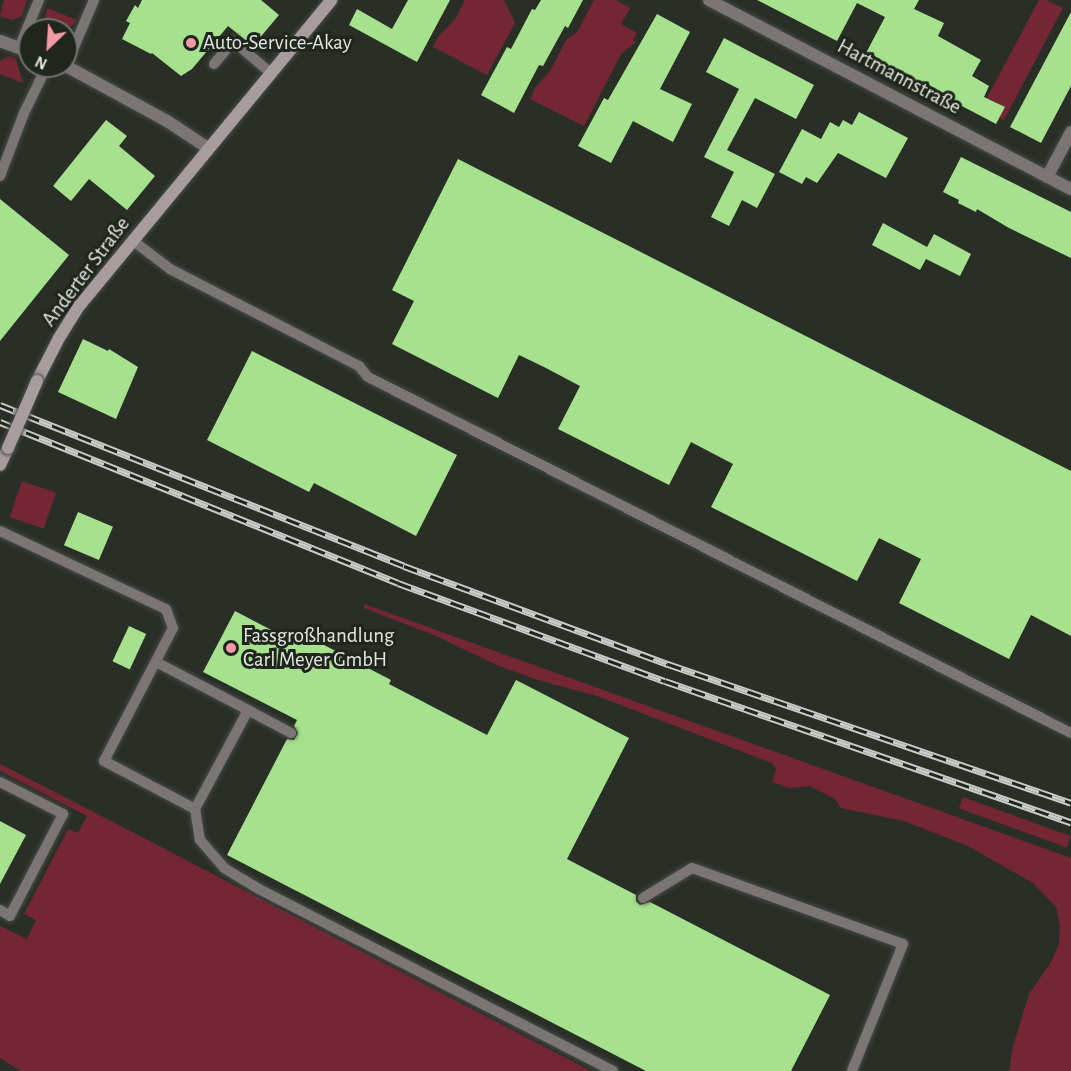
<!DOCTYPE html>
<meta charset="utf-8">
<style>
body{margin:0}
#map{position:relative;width:1071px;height:1071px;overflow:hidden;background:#292f27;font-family:"Alegreya Sans",sans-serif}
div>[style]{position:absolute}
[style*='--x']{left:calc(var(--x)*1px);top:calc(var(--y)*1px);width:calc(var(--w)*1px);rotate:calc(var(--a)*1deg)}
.green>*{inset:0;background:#742635;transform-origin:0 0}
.building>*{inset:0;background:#a6e28e;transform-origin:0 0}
.roads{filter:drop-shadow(0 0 2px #474c45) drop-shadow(0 0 2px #474c45)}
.lane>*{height:10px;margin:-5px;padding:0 5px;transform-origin:5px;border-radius:5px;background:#7b7575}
.street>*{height:12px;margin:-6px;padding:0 6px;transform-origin:6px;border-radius:6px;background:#7b7575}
.secondary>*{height:12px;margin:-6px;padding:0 6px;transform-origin:6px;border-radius:6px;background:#a79d9e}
.rail>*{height:7px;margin-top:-3.5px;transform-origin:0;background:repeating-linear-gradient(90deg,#20261d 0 14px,#c8ccc6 0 28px);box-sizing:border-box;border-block:2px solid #c8ccc6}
.bridges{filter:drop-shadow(0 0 2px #474c45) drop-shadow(0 0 2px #474c45)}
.secondary-bridge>*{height:12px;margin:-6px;padding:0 6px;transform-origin:6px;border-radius:6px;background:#a79d9e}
.dots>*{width:16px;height:16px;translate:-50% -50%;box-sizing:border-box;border:3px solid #20261d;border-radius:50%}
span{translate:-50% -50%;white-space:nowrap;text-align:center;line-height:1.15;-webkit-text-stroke:6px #20261d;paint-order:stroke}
.poi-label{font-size:21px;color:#e3e7e1}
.left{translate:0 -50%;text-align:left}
.street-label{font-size:21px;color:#e3e7e1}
.north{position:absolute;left:18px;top:18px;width:60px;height:60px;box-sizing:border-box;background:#20261d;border:2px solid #6e736b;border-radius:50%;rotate:205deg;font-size:16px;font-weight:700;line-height:24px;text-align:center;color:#e3e7e1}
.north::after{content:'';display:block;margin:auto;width:21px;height:27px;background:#f49aa5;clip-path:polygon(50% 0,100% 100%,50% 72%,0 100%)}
</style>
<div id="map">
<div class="green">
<div style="clip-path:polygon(4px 0,27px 0,22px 16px,13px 20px,0 16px)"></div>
<div style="clip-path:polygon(465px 0,504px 0,515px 23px,487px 75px,433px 47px,438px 37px,456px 18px)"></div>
<div style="clip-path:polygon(594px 0,616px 0,630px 8px,621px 24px,637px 33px,633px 40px,636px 42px,621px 54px,584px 126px,530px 99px,535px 88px,550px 71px,566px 40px,577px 32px)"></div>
<div style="clip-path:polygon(1039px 0,1046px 0,1063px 8px,1004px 120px,999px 118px,1005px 107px,987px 98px)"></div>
<div style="clip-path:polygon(47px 8px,77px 20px,66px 32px,48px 30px,45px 18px)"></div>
<div style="clip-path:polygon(10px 56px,16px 59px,23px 83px,0 74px,0 61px)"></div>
<div style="left:22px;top:481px;width:36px;height:38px;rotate:19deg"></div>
<div style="clip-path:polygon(364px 604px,1071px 858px,1071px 1071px,1009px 1071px,1013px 1046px,1029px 994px,1051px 962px,1059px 944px,1060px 926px,1056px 907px,1033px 883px,968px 846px,904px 821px,841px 808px,835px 799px,810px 786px,789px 788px,772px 782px,776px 769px,772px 763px,597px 696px,538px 680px,499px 666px,436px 636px,364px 608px)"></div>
<div style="clip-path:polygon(0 764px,90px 810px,591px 1071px,21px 1071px,0 1058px,0 926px,27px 939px,36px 920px,24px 914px,68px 829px,78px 833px,87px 816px,0 771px)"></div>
<div style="left:963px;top:797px;width:115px;height:12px;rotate:20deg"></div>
</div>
<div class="building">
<div style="clip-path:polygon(142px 0,261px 0,279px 15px,253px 46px,228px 26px,192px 69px,181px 76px,152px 53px,151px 54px,122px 39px,130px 23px,126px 21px,135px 5px,138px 8px)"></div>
<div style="clip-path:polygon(408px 0,450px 0,417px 62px,349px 25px,357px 9px,392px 29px)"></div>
<div style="clip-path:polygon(541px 0,583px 0,568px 28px,565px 26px,543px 66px,539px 65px,514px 113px,481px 95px,507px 47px,511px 49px,532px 9px,535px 10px)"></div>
<div style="clip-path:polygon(757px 0,919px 0,914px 9px,944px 23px,938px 36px,981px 60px,972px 76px,989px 86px,984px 97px,1005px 107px,996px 124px,865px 55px,885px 17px,857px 3px,837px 41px)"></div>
<div style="clip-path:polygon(1071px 12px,1071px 86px,1041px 143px,1010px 127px)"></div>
<div style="clip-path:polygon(657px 14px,690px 32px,660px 89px,692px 104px,673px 142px,633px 121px,611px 163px,578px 146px,604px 98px,608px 100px)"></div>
<div style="clip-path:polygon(724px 38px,814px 85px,796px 119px,755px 98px,727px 150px,775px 174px,757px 208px,742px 200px,729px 226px,711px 217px,734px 172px,704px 157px,739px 89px,706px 72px)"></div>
<div style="clip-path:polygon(859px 112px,908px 138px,886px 178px,838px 153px,817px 183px,806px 177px,802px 184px,779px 172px,802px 129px,821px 139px,830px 122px,839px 127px,843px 120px,852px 125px)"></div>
<div style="clip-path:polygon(106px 120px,127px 136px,119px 146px,155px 176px,127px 210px,89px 179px,71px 201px,53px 186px)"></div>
<div style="clip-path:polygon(961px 157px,1071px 212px,1071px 258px,1009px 228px,977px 209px,976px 212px,958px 203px,959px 200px,943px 192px)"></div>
<div style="clip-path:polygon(458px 159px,1071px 471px,1071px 636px,1031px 615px,1009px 659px,899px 603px,921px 559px,879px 538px,857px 581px,711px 507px,733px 464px,691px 442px,669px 485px,558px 429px,580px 386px,544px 367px,519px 355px,498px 398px,392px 344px,414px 301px,392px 290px)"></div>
<div style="clip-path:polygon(0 199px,69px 255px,0 341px)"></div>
<div style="clip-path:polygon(883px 223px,927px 247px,934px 234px,971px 254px,960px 276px,926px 259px,920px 270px,872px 245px)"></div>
<div style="clip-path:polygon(83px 339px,108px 351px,109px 349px,138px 367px,116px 419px,58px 392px)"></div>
<div style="clip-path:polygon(252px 351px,457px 455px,416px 536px,314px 483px,309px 492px,207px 440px)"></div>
<div style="left:78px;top:512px;width:38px;height:36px;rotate:23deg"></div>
<div style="clip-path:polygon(235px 611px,300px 645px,305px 635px,391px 680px,389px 684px,487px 735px,516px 680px,629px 738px,567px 859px,636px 895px,636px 901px,640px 905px,650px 902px,830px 995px,791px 1071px,646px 1071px,227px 855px,287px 739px,294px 740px,298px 733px,294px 726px,297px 720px,203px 672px)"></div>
<div style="left:129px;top:626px;width:19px;height:39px;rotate:25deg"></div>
<div style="clip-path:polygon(0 821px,26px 835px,0 884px)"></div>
</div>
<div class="roads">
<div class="lane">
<div style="--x:19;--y:48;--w:52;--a:-67.4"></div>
<div style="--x:214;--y:64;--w:30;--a:-50"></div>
<div style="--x:233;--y:41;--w:50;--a:40.1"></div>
<div style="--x:66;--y:66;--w:72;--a:-67"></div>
<div style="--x:0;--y:176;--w:67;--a:-69.1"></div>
<div style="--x:24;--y:113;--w:52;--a:-63.9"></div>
<div style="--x:132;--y:240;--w:48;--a:37.3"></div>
<div style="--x:170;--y:269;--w:212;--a:27.2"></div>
<div style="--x:359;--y:366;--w:14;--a:51"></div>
<div style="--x:368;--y:377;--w:788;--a:26.86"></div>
<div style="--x:0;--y:531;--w:183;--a:25.2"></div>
<div style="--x:166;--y:609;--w:20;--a:70"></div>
<div style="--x:173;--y:628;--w:150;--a:117.4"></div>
<div style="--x:104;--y:761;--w:103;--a:27.8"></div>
<div style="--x:195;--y:809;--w:112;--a:-61.8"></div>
<div style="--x:248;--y:710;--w:104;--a:-152.4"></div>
<div style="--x:248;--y:710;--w:49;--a:28.1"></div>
<div style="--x:0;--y:782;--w:71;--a:26.9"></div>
<div style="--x:63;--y:814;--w:115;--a:117.5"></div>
<div style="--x:10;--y:916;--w:12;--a:-149"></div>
<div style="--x:195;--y:809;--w:31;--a:81"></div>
<div style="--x:200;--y:840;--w:37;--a:49"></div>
<div style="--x:224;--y:868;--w:41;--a:31"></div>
<div style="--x:259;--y:889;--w:398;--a:27.2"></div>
<div style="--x:643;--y:898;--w:57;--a:-31.5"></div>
<div style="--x:692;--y:868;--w:224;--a:19.8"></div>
<div style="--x:903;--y:944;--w:137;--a:111.9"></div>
</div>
<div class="street">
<div style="--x:709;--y:0;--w:408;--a:27.6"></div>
<div style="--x:0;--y:41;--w:32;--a:20"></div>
<div style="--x:66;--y:66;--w:115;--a:28.6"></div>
<div style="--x:167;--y:121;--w:49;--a:33.4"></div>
<div style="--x:1047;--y:177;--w:51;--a:-61.9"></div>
</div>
<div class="secondary">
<div style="--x:37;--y:381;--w:48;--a:-62.9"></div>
<div style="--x:59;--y:338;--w:39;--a:-58"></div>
<div style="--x:80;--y:305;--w:395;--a:-50.5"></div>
<div style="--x:0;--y:465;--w:19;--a:-65"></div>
</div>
</div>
<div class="rail">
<div style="--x:0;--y:405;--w:435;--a:21.7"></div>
<div style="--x:404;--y:566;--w:282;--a:20.4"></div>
<div style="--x:668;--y:664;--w:426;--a:19"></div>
<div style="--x:0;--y:422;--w:429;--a:22"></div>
<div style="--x:398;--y:583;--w:284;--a:20.2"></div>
<div style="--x:665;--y:681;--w:430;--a:19.2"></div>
</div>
<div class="bridges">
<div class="secondary-bridge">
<div style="--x:8;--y:448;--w:73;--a:-66.6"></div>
</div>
</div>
<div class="dots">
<div style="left:191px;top:43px;background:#f49aa5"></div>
<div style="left:231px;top:648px;background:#f49aa5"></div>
</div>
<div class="poi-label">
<span class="left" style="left:203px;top:43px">Auto-Service-Akay</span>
<span class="left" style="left:243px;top:648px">Fassgroßhandlung<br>Carl Meyer GmbH</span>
</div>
<div class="street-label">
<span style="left:899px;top:77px;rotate:28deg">Hartmannstraße</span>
<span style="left:86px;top:272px;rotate:-53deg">Anderter Straße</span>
</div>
<div class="north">N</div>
</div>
